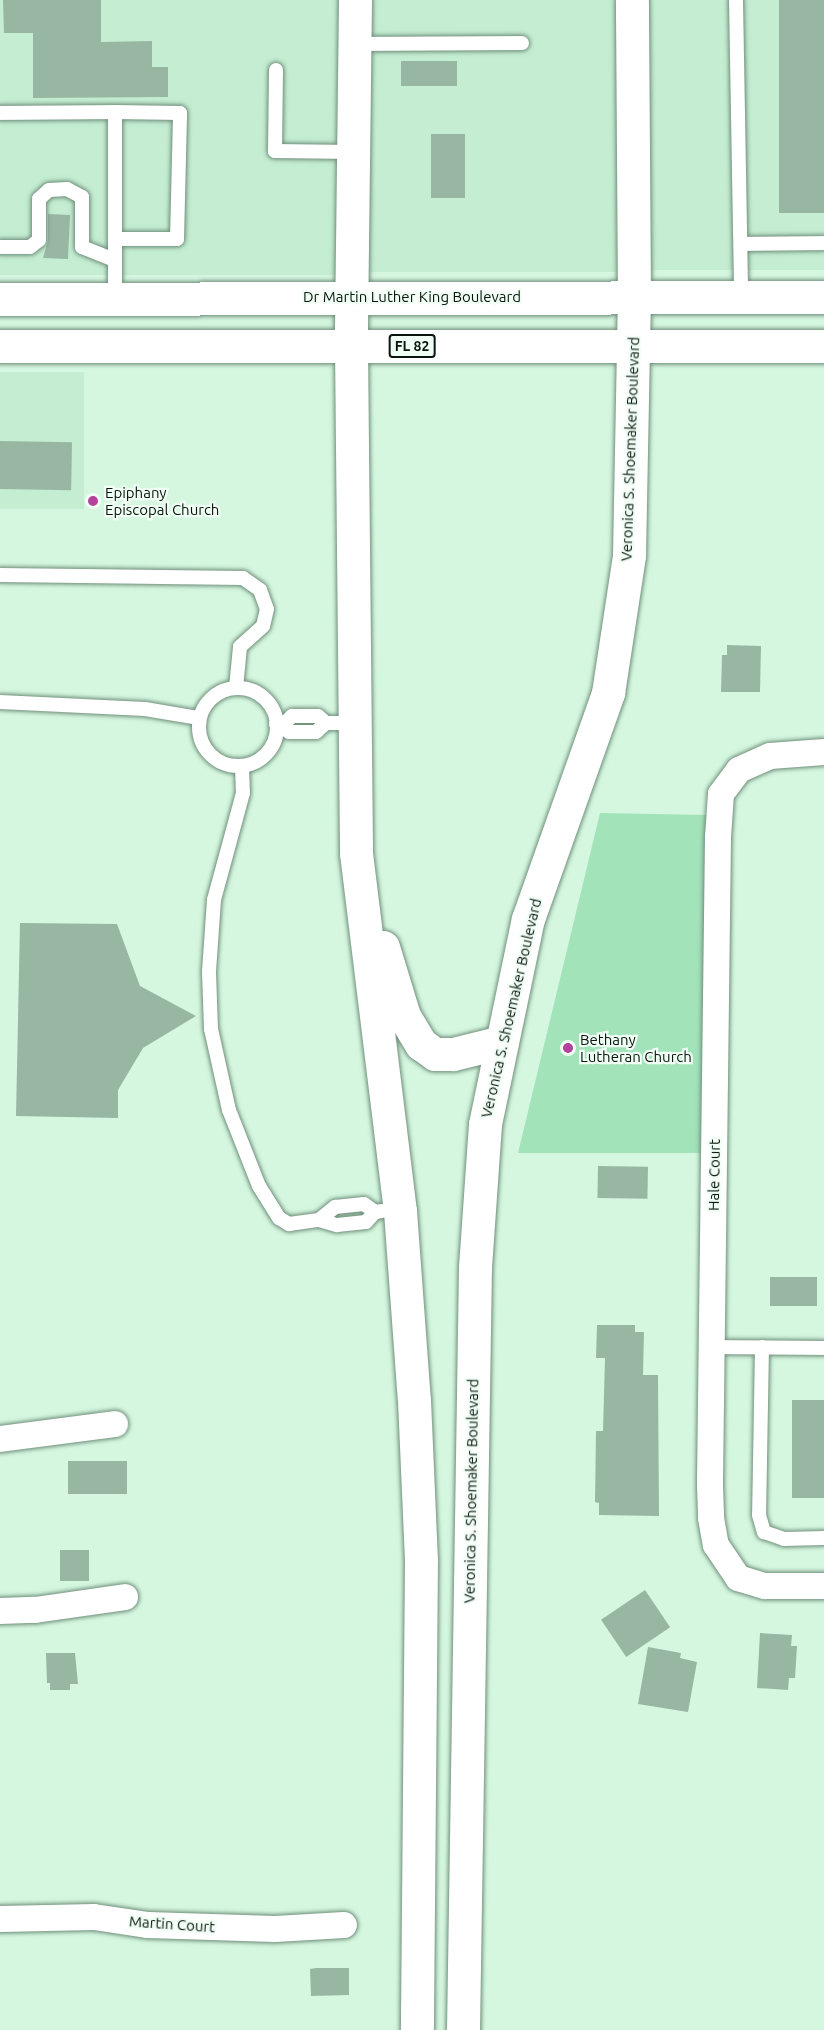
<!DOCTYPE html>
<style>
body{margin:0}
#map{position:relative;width:824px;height:2030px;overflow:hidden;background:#d5f7e0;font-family:Ubuntu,sans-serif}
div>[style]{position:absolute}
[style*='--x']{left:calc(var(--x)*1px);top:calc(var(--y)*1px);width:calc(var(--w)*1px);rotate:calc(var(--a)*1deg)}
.built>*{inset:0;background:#c4edd2;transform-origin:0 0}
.green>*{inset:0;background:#a3e3ba}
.building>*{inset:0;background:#97b7a2;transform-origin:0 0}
.roads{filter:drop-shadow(0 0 2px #708f7b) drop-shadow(0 0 2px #708f7b)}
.service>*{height:14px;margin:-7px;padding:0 7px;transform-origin:7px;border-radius:7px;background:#fff}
.service>.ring{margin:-7px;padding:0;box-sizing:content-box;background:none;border:14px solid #fff;border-radius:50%}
.minor>*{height:26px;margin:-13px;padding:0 13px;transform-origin:13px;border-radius:13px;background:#fff}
.tertiary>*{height:33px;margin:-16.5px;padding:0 16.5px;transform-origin:16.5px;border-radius:16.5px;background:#fff}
.primary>*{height:33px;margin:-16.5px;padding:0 16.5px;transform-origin:16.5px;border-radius:16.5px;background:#fff}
.dots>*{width:16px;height:16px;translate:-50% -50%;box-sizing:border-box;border:3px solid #f1fef5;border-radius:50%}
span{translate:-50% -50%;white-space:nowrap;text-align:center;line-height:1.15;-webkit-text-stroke:4.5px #f1fef5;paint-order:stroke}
.shield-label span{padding:2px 4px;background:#f1fef5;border:2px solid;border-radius:4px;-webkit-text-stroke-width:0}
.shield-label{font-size:14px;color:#09150d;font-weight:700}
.street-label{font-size:15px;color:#09150d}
.poi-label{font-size:15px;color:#09150d}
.left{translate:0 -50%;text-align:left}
</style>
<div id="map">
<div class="built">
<div style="left:0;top:0;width:343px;height:275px"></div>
<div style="left:367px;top:0;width:253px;height:272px"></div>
<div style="left:644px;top:0;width:180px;height:270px"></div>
<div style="left:0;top:372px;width:84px;height:137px"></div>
</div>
<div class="green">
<div style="clip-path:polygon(600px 813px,708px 815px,705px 1153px,518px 1153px)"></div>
</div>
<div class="building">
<div style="clip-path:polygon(3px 0,101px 0,101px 42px,152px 41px,152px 67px,168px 67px,168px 97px,33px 98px,33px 33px,4px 33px)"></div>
<div style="left:779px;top:0;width:45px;height:213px"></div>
<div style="left:401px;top:61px;width:56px;height:25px"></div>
<div style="left:431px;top:134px;width:34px;height:64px"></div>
<div style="clip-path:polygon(48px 214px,70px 215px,68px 259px,43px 258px,48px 240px)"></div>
<div style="left:0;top:441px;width:72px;height:48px;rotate:1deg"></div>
<div style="clip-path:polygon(727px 645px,761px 646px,760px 692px,721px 692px,722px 655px,727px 655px)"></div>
<div style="clip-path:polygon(20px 923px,117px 924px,140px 986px,196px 1016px,143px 1048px,118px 1090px,118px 1118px,16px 1116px)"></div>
<div style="left:598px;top:1166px;width:50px;height:32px;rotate:1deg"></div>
<div style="left:817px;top:1277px;width:29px;height:47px;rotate:90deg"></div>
<div style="clip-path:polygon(597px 1325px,635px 1325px,635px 1332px,644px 1332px,643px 1375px,658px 1375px,659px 1516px,599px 1515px,599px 1503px,595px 1502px,596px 1431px,603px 1431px,605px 1358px,596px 1358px)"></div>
<div style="left:824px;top:1400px;width:98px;height:32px;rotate:90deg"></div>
<div style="left:68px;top:1461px;width:59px;height:33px"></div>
<div style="left:60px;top:1550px;width:29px;height:31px"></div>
<div style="left:645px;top:1590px;width:45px;height:53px;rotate:56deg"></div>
<div style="clip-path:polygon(760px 1633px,792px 1635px,791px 1646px,797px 1646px,795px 1678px,789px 1678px,788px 1690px,757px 1688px)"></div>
<div style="clip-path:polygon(648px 1647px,681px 1653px,680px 1658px,697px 1662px,688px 1712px,638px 1704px)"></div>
<div style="clip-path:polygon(46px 1653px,75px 1653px,78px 1684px,70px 1684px,70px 1690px,50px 1690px,50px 1683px,47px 1683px)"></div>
<div style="clip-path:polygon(316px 1968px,349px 1968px,349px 1995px,311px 1996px,310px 1969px)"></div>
</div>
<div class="roads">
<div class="service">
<div style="--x:736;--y:0;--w:297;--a:89"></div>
<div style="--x:355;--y:44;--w:167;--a:-0.3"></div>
<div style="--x:276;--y:70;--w:81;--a:90.7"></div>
<div style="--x:275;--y:151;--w:78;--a:0.7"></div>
<div style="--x:0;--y:113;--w:115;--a:-0.5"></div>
<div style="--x:115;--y:112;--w:186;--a:90"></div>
<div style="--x:115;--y:239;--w:62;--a:0"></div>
<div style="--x:177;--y:239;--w:126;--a:-88.6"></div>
<div style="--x:180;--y:113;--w:65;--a:-179.1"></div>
<div style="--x:741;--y:244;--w:83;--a:-0.7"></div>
<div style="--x:0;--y:247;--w:30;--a:0"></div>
<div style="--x:30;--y:247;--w:11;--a:-38"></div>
<div style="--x:39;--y:240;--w:41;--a:-90"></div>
<div style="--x:39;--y:199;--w:13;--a:-42"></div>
<div style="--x:49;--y:190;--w:18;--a:-3"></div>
<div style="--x:67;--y:189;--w:17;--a:28"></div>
<div style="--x:82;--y:197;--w:50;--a:90"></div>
<div style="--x:82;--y:247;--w:35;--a:22"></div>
<div style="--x:0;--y:575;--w:243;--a:0.7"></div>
<div style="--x:243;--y:578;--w:21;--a:35"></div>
<div style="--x:260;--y:590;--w:20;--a:70"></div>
<div style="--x:267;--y:609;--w:17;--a:103"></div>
<div style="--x:263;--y:626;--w:31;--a:138"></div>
<div style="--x:240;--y:647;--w:41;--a:95.6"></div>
<div class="ring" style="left:199px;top:688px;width:64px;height:64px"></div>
<div style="--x:0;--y:702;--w:145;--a:2.8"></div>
<div style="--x:145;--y:709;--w:55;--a:9.5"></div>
<div style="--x:276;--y:724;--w:7;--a:8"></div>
<div style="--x:283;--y:725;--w:9;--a:49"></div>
<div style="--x:289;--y:732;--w:27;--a:0"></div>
<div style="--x:316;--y:732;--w:13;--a:-42"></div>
<div style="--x:326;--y:723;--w:28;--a:0"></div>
<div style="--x:283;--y:725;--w:13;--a:-45"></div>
<div style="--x:292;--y:716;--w:26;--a:0"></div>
<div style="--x:318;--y:716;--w:11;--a:41"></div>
<div style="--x:242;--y:766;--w:27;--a:88"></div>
<div style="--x:243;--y:793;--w:111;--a:105.2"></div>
<div style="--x:214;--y:900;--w:72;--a:94"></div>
<div style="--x:209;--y:972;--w:57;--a:88"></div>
<div style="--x:211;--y:1029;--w:83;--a:77.5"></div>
<div style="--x:229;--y:1110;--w:82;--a:68.5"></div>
<div style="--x:259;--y:1186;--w:38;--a:58"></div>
<div style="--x:279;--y:1218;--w:12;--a:31"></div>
<div style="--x:289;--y:1224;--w:30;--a:-8"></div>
<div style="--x:319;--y:1220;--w:19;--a:16"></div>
<div style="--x:337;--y:1225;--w:29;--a:-6"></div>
<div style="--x:366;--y:1222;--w:13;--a:-48"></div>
<div style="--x:319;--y:1220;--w:21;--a:-39"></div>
<div style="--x:335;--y:1207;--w:29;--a:-6"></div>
<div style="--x:364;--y:1204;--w:14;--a:36"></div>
<div style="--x:375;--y:1212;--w:7;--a:-8"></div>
<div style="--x:712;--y:1347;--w:112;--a:0.5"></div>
<div style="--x:762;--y:1347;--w:168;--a:91"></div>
<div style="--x:759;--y:1515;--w:18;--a:74"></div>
<div style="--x:764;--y:1532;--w:21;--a:19"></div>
<div style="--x:784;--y:1539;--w:40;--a:-1.4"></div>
</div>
<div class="minor">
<div style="--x:824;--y:752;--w:54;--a:175.8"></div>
<div style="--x:770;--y:756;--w:34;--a:156"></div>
<div style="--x:739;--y:770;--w:30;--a:127"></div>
<div style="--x:721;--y:794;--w:43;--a:94"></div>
<div style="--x:718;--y:837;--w:648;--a:90.71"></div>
<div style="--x:710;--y:1485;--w:33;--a:88"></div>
<div style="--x:711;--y:1518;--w:27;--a:80"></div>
<div style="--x:716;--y:1545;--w:40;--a:56"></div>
<div style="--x:738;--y:1578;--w:28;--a:17"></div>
<div style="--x:765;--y:1586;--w:59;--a:0"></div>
<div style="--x:0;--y:1439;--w:116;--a:-7.4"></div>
<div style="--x:0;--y:1611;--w:35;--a:-2"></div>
<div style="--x:35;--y:1610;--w:91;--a:-8.2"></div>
<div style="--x:0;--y:1919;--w:94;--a:-1.2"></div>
<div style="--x:94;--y:1917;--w:55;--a:8.4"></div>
<div style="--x:148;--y:1925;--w:127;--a:1.8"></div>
<div style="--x:275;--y:1929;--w:69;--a:-3.3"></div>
</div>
<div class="tertiary">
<div style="--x:355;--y:0;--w:346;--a:90.7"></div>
<div style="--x:351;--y:346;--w:507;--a:89.43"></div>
<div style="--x:356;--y:853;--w:361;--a:83"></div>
<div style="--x:400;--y:1211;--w:190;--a:85.8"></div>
<div style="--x:414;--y:1400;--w:160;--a:87.5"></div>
<div style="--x:421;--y:1560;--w:470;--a:90.5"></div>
<div style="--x:383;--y:947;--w:72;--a:73.1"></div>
<div style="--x:404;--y:1016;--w:33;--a:59"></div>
<div style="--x:421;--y:1044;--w:17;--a:36"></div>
<div style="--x:435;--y:1054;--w:18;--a:0"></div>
<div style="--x:453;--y:1054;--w:50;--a:-13.8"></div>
<div style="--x:463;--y:2030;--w:763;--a:-89.1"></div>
<div style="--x:475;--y:1267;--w:143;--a:-86"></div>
<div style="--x:485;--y:1124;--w:209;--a:-78.2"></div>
<div style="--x:528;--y:919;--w:240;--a:-70.5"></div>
<div style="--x:608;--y:693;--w:140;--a:-81.3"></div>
<div style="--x:629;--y:555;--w:258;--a:-88.9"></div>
<div style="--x:634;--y:297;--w:297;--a:-90.4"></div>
</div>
<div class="primary">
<div style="--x:0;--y:299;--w:824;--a:-0.14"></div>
<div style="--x:0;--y:346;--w:824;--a:0"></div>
</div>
</div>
<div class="dots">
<div style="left:93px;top:501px;background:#b3429d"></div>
<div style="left:568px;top:1048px;background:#b3429d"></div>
</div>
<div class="shield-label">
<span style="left:412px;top:346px">FL 82</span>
</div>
<div class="street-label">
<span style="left:412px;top:297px">Dr Martin Luther King Boulevard</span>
<span style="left:630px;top:449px;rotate:-88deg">Veronica S. Shoemaker Boulevard</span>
<span style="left:511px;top:1008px;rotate:-77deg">Veronica S. Shoemaker Boulevard</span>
<span style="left:714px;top:1175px;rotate:-89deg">Hale Court</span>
<span style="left:471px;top:1491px;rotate:-89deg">Veronica S. Shoemaker Boulevard</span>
<span style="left:172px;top:1924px;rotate:4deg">Martin Court</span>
</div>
<div class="poi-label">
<span class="left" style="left:105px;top:501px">Epiphany<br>Episcopal Church</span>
<span class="left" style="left:580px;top:1048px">Bethany<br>Lutheran Church</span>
</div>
</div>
